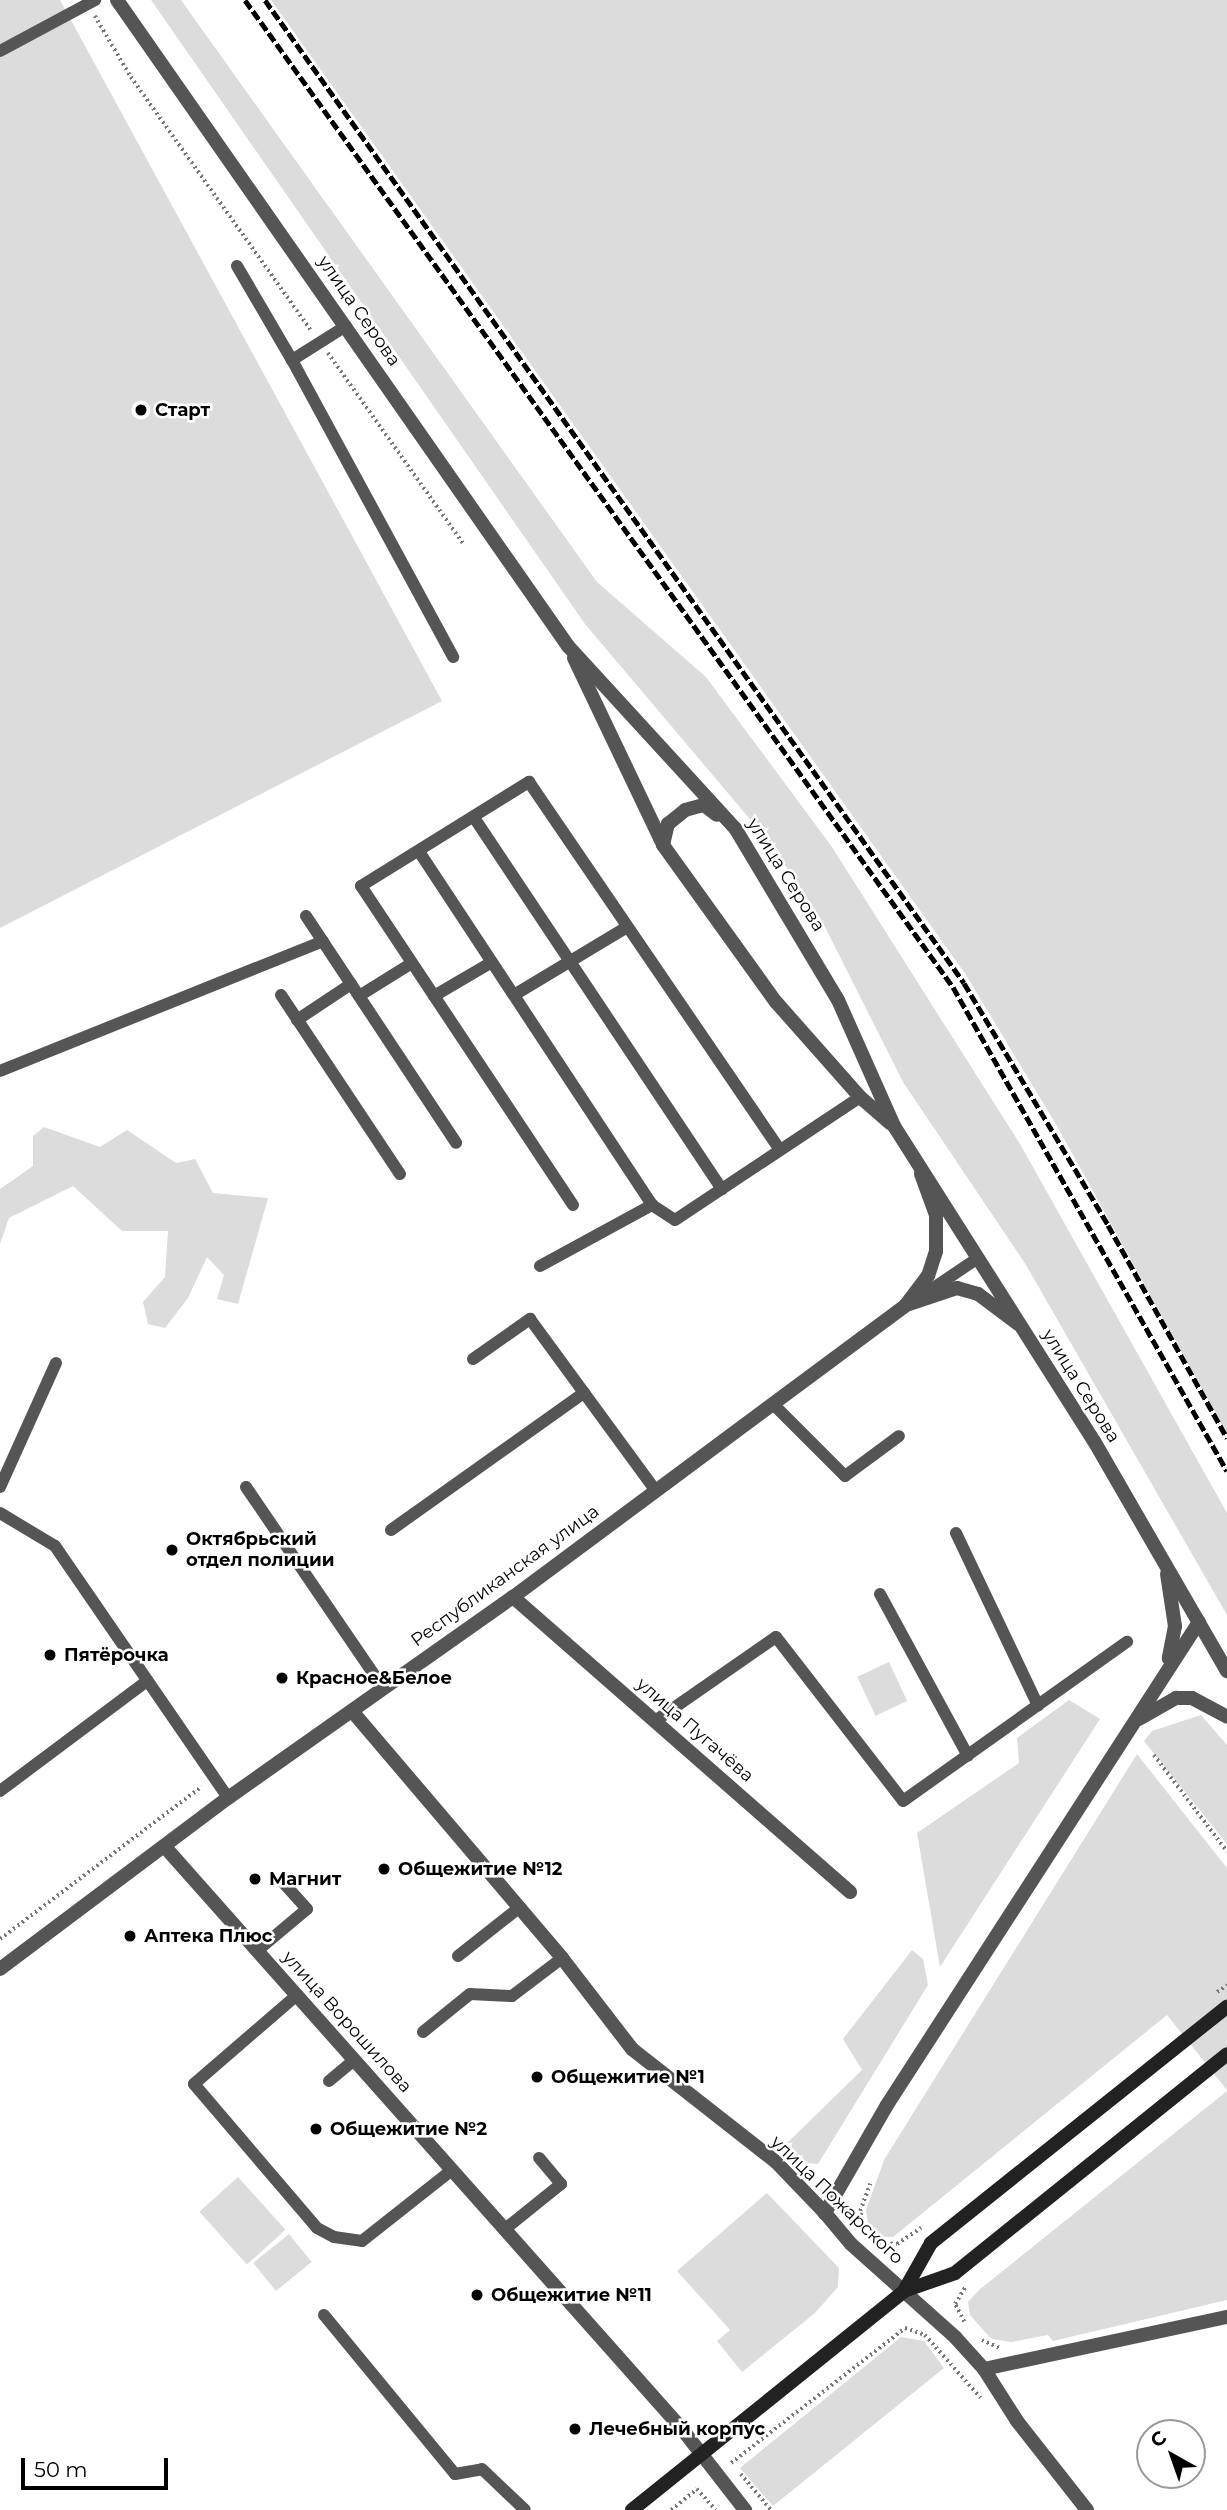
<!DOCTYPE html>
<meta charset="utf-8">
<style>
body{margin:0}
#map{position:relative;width:1227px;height:2510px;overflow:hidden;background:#fff;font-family:Montserrat,sans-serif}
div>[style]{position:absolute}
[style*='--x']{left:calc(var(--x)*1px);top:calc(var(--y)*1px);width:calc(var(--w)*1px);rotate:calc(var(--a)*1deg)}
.green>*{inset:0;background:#dcdcdc;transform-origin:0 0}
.path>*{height:3.5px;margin-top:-1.75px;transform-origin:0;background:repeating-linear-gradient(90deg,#777 0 2px,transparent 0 5.5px)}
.service>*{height:12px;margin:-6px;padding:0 6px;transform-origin:6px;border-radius:6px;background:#555}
.minor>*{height:14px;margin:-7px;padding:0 7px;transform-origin:7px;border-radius:7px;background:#555}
.tertiary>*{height:14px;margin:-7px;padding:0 7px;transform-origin:7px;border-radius:7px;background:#555}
.secondary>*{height:14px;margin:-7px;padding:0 7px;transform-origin:7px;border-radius:7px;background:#222}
.rail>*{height:5px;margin-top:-2.5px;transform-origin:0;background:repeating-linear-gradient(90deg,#000 0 10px,transparent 0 13.5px)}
.dots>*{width:19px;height:19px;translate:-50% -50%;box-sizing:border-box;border:4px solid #fff;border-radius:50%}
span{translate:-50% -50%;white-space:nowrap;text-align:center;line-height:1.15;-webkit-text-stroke:5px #fff;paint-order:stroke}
.street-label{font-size:18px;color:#000}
.poi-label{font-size:18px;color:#000;font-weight:700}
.left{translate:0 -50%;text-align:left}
.north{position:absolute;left:1136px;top:2419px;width:70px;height:70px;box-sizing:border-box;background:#fff;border:2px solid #999;border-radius:50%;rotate:320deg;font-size:19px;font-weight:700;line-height:28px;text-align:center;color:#000}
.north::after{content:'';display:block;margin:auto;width:24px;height:32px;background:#000;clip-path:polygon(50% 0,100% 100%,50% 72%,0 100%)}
.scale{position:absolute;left:21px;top:2458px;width:147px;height:32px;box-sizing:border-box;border:4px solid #000;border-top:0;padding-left:9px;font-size:21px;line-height:24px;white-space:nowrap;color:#000;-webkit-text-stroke:5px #fff;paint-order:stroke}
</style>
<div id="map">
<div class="green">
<div style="clip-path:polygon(0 0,60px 0,442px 701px,0 928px)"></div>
<div style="clip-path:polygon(151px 0,181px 0,597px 582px,706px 677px,832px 847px,1020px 1144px,1227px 1513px,1227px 1615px,1026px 1265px,903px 1082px,822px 921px,771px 844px,585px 624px)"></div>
<div style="clip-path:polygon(271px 0,1227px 0,1227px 1434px,1057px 1126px,966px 975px)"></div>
<div style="clip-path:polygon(44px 1127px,100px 1147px,127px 1130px,176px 1163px,195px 1159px,213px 1193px,268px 1198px,238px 1304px,217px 1299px,224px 1275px,207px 1257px,188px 1298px,165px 1328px,148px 1324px,143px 1302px,165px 1277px,168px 1231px,122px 1231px,73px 1186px,9px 1218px,0 1244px,0 1189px,33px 1166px,33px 1136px)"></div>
<div style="left:889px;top:1662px;width:43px;height:35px;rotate:65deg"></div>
<div style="clip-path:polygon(1069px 1700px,1100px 1719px,940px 1967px,917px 1833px,1019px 1763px,1017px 1738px)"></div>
<div style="clip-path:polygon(1201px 1715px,1227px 1745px,1227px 1844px,1144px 1741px,1152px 1731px)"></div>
<div style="clip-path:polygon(1137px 1754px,1227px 1868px,1227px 2090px,1167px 2015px,893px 2237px,876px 2237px,869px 2229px,866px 2210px,884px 2160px)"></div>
<div style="clip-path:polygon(912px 1950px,923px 1959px,928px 1985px,818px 2164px,807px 2163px,785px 2145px,862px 2070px,843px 2039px)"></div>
<div style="clip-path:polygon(1227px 2091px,1227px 2300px,1053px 2341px,1048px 2335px,1011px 2342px,992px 2339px,984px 2331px,970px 2315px,968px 2302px,979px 2290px)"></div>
<div style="left:238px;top:2177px;width:71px;height:52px;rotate:48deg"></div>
<div style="clip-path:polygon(767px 2193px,839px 2268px,838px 2287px,815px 2313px,742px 2372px,717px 2341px,730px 2330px,677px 2271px)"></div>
<div style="left:289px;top:2234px;width:36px;height:46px;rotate:51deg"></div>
<div style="clip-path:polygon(901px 2337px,924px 2341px,944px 2368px,773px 2506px,740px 2468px)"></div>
</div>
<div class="path">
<div style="--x:95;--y:16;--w:71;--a:59.5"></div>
<div style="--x:131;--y:77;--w:310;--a:54.6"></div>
<div style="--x:328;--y:353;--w:233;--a:54.6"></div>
<div style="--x:1154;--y:1755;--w:121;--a:52.8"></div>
<div style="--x:0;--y:1939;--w:253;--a:-37.1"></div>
<div style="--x:1217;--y:1992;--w:12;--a:-35"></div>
<div style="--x:863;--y:2232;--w:21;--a:-98"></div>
<div style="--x:860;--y:2211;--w:29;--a:-70"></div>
<div style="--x:874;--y:2242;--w:23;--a:5"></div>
<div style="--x:897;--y:2244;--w:29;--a:-34"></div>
<div style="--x:964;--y:2322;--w:20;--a:-117"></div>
<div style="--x:955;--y:2304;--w:21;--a:-59"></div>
<div style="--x:982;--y:2340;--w:20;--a:24"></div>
<div style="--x:731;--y:2463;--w:220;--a:-37.8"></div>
<div style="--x:905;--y:2328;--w:21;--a:19"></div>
<div style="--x:925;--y:2335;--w:84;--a:48.4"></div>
<div style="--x:741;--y:2474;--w:47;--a:50.2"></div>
<div style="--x:671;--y:2510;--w:33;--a:-39"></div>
<div style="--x:697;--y:2489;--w:28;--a:48"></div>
</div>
<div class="service">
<div style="--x:0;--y:51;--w:108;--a:-28.2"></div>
<div style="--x:237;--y:266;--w:109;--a:59.7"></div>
<div style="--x:346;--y:326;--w:64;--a:147.8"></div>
<div style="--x:292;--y:360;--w:338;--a:61.5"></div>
<div style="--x:475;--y:819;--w:445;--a:56.3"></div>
<div style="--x:420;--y:853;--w:422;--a:56.6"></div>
<div style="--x:306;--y:916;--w:272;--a:56.5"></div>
<div style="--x:281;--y:995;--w:215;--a:56.4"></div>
<div style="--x:514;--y:995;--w:132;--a:-31"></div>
<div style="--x:359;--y:996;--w:62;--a:-31.9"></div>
<div style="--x:434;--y:996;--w:67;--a:-30.4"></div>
<div style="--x:297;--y:1020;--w:65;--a:-33.7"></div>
<div style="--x:0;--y:1071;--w:348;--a:-21.9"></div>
<div style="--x:573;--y:1205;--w:383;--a:-123.6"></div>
<div style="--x:361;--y:886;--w:198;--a:-31.8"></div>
<div style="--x:529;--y:782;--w:445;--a:55.7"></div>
<div style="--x:540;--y:1266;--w:128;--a:-28.6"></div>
<div style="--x:652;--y:1205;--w:27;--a:33"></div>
<div style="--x:675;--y:1220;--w:222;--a:-33.6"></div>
<div style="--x:917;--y:1299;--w:73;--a:-33.9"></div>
<div style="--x:473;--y:1359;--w:70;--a:-35.1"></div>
<div style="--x:530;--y:1319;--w:212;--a:53.8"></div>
<div style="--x:773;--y:1404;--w:102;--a:45"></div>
<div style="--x:845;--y:1476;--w:67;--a:-36.5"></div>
<div style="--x:0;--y:1487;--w:136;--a:-65.7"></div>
<div style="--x:246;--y:1487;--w:243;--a:55.7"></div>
<div style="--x:0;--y:1513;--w:64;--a:31"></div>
<div style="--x:55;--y:1546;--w:306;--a:55.5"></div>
<div style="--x:391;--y:1530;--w:237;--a:-35.4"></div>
<div style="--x:956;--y:1533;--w:191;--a:64.6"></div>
<div style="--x:880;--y:1594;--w:184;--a:61.5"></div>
<div style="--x:655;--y:1721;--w:147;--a:-34.8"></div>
<div style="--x:776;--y:1637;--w:207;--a:52.2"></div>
<div style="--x:903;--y:1801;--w:275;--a:-35.4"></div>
<div style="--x:0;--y:1791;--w:184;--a:-36.8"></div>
<div style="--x:257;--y:1951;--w:65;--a:-40"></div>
<div style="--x:307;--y:1909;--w:39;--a:-132"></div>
<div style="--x:458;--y:1956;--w:79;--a:-38.3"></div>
<div style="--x:297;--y:1995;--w:136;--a:139.2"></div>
<div style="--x:194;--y:2084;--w:189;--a:49.5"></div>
<div style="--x:317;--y:2228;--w:19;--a:28"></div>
<div style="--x:334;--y:2237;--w:28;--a:8"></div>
<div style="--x:362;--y:2241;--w:115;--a:-38.3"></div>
<div style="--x:423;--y:2032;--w:60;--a:-39"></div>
<div style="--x:470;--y:1994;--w:42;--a:2.7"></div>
<div style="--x:512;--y:1996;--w:63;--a:-37.2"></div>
<div style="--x:329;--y:2081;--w:33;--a:-40"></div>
<div style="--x:505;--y:2229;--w:72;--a:-38.8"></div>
<div style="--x:561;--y:2184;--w:34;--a:-130"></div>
<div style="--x:324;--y:2315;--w:206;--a:50.5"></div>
<div style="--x:455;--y:2474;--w:27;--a:-10"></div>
<div style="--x:482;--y:2469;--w:59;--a:43.6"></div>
</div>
<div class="minor">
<div style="--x:909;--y:1304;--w:51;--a:-18.4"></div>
<div style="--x:957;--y:1288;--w:22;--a:16"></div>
<div style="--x:978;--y:1294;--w:50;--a:36.9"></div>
<div style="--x:513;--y:1597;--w:448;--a:41.2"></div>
<div style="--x:352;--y:1711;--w:324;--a:49.6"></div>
<div style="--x:562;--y:1958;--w:115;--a:52.4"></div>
<div style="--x:632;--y:2049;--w:183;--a:38.1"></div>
<div style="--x:776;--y:2162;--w:71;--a:46.1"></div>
<div style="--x:165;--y:1847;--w:778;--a:48.38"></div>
<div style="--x:682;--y:2429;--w:103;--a:52.1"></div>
<div style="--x:0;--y:1969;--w:285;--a:-36.9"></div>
<div style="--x:228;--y:1798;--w:349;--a:-35.2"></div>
<div style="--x:513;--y:1597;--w:488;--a:-36.6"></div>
<div style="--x:905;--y:1306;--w:38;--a:-53"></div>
<div style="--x:928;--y:1276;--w:26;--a:-72"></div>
<div style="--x:936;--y:1251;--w:36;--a:-90"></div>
<div style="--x:936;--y:1215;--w:44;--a:-110.1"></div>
<div style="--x:984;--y:2369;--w:62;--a:57.6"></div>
<div style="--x:1017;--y:2421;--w:113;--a:51.8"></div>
</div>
<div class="tertiary">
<div style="--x:117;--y:0;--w:788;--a:55.08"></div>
<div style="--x:568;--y:646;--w:247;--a:47.5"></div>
<div style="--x:735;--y:828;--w:200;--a:59.1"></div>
<div style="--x:838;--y:1000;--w:138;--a:66"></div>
<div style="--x:894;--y:1126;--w:373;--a:57.6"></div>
<div style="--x:1094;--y:1441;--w:266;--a:60"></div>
<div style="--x:574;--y:658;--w:207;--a:64.5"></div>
<div style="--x:663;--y:845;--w:193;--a:54.3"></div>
<div style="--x:776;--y:1002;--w:127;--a:48.5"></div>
<div style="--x:860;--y:1097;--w:40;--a:41"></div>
<div style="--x:663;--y:845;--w:22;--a:-77"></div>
<div style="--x:668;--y:824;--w:22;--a:-39"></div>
<div style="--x:685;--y:810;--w:20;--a:-15"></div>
<div style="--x:704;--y:805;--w:16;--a:38"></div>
<div style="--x:1167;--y:1574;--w:53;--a:81.3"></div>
<div style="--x:1175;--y:1626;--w:33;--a:101"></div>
<div style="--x:1199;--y:1622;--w:575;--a:122.86"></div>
<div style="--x:887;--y:2105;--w:125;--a:119.9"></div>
<div style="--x:825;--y:2213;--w:40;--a:50"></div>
<div style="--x:851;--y:2244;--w:140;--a:41.8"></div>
<div style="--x:955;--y:2337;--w:43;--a:47.8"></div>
<div style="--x:984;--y:2369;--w:249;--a:-12.1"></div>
<div style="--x:1139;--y:1719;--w:43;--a:-29.6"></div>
<div style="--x:1176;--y:1698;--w:16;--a:0"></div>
<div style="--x:1192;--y:1698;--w:40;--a:28"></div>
</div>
<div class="secondary">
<div style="--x:904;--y:2291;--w:55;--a:-60.6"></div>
<div style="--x:931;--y:2243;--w:379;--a:-38.6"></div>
<div style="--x:632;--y:2510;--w:349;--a:-38.8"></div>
<div style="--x:904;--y:2291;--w:54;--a:-19.4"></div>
<div style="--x:955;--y:2273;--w:349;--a:-38.8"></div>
</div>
<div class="rail">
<div style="--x:245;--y:0;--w:1215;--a:54.35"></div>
<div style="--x:953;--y:987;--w:556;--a:60.49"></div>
<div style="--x:265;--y:0;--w:1206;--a:54.58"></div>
<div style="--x:964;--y:983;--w:282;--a:59.2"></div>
<div style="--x:1108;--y:1225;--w:244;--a:60.8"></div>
</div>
<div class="dots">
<div style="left:141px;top:410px;background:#000"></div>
<div style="left:172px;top:1550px;background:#000"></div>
<div style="left:50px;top:1655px;background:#000"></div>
<div style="left:282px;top:1678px;background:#000"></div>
<div style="left:384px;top:1869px;background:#000"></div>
<div style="left:255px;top:1879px;background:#000"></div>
<div style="left:130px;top:1936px;background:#000"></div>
<div style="left:537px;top:2077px;background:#000"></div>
<div style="left:316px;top:2129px;background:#000"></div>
<div style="left:477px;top:2295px;background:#000"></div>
<div style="left:575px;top:2429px;background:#000"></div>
</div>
<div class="street-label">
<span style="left:359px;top:311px;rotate:55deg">улица Серова</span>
<span style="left:786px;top:875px;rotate:58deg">улица Серова</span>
<span style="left:1081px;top:1386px;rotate:58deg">улица Серова</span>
<span style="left:505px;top:1576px;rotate:-36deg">Республиканская улица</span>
<span style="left:695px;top:1730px;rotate:41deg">улица Пугачёва</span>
<span style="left:347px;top:2022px;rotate:48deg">улица Ворошилова</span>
<span style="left:837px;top:2200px;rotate:44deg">улица Пожарского</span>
</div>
<div class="poi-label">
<span class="left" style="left:155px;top:410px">Старт</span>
<span class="left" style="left:186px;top:1550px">Октябрьский<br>отдел полиции</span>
<span class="left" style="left:64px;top:1655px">Пятёрочка</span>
<span class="left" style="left:296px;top:1678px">Красное&amp;Белое</span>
<span class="left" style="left:398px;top:1869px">Общежитие №12</span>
<span class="left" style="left:269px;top:1879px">Магнит</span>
<span class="left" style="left:144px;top:1936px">Аптека Плюс</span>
<span class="left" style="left:551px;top:2077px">Общежитие №1</span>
<span class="left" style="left:330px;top:2129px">Общежитие №2</span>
<span class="left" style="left:491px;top:2295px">Общежитие №11</span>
<span class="left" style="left:589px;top:2429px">Лечебный корпус</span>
</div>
<div class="north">С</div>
<div class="scale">50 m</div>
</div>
